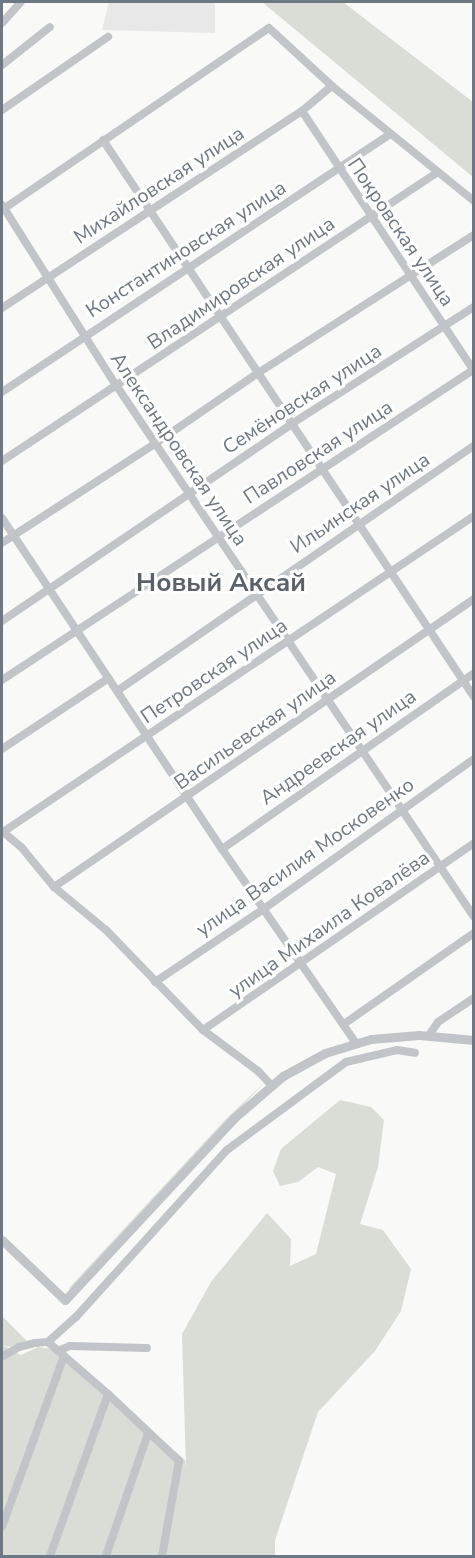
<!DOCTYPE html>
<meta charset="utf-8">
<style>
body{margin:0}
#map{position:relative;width:475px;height:1558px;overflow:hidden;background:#f9f9f7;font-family:"Nunito Sans",sans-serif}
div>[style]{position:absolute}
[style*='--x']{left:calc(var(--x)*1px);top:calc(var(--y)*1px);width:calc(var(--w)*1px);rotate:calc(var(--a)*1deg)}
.built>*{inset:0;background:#e7e8e7}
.green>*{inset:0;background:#d9ddd6}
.minor>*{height:8px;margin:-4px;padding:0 4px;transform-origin:4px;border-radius:4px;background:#c1c4c8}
.tertiary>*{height:9px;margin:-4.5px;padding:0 4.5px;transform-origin:4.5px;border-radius:4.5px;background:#c1c4c8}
span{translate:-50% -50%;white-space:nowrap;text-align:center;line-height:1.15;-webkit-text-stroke:6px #fff;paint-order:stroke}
.street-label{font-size:20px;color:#6c7884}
.district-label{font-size:26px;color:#59626a;font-weight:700}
.frame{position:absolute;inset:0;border:3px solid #6c7884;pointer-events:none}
</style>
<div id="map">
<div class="built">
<div style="clip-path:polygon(109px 2px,215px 2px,215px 33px,102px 30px)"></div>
</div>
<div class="green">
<div style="clip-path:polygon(262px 2px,343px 2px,473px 102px,473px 177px)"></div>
<div style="clip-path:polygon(264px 1083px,70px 1289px,69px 1288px,225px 1120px)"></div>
<div style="clip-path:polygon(340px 1100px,371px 1107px,384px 1120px,378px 1167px,360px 1224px,383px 1230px,411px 1269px,401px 1311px,375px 1351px,318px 1412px,275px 1540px,275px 1556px,2px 1556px,2px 1316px,27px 1341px,10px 1347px,3px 1345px,21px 1355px,38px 1347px,61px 1350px,185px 1460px,186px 1468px,182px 1334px,211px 1282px,267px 1213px,291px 1239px,290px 1266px,316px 1254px,336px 1174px,318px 1167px,298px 1182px,280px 1186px,273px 1171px,281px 1149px)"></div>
</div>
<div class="minor">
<div style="--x:2;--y:23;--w:28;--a:-48"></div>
<div style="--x:2;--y:65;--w:61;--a:-38.4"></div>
<div style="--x:2;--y:110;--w:129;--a:-34.6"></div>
<div style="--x:302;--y:111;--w:312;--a:56.5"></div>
<div style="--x:103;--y:140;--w:669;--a:56.33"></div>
<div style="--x:2;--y:205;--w:213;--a:57.7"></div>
<div style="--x:116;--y:385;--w:641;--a:56.06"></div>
<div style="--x:2;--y:210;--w:323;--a:-34.3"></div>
<div style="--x:269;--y:28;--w:86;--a:42.6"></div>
<div style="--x:332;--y:86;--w:183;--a:39"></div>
<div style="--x:2;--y:308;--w:359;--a:-33.3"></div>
<div style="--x:302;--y:111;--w:39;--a:-40"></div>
<div style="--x:2;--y:392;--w:466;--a:-33.6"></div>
<div style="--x:2;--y:461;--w:523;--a:-33.54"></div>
<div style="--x:2;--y:518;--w:397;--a:56.4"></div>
<div style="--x:222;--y:849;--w:236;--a:55.4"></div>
<div style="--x:2;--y:543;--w:184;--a:-33"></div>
<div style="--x:156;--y:443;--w:124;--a:-34.5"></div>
<div style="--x:258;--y:373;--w:256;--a:-32.6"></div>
<div style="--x:2;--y:621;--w:352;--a:-34.2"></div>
<div style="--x:293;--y:423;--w:215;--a:-32.7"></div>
<div style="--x:2;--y:680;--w:564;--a:-33.35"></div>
<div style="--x:117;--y:691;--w:433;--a:-34.5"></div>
<div style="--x:2;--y:749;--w:128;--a:-33.6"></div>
<div style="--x:2;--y:831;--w:26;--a:40"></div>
<div style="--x:22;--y:848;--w:50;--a:50.6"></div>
<div style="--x:54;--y:887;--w:67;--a:39.6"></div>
<div style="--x:106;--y:930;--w:139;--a:45.9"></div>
<div style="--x:203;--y:1030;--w:69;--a:36.7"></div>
<div style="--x:258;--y:1071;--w:19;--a:47"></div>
<div style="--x:3;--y:832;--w:567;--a:-33.86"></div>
<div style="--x:222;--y:849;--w:307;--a:-34.9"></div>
<div style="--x:54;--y:887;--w:509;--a:-34.44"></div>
<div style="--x:155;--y:982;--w:133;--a:-33.9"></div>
<div style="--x:265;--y:908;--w:257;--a:-35.5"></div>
<div style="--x:344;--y:1024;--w:159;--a:-35"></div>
<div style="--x:203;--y:1030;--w:329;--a:-34.6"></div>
<div style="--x:429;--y:1035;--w:16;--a:-55"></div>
<div style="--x:438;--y:1022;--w:43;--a:-33.7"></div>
<div style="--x:48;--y:1342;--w:38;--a:-42"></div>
<div style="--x:76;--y:1317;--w:225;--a:-47.9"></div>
<div style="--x:227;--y:1150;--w:148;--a:-36.5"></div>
<div style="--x:346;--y:1062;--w:52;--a:-13.2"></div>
<div style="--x:397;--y:1050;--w:18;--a:9"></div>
<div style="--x:48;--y:1342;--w:79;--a:40.9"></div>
<div style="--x:108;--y:1394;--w:98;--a:43.3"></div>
<div style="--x:179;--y:1461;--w:97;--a:100.1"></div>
<div style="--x:58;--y:1351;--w:13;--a:-23"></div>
<div style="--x:70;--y:1346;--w:77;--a:1.5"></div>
<div style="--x:2;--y:1355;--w:1;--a:45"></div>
<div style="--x:3;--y:1356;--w:18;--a:-29"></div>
<div style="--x:19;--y:1347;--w:16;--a:-14"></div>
<div style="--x:35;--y:1343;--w:13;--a:-4"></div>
<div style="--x:2;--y:1527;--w:182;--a:-70.1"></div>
<div style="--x:50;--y:1556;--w:172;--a:-70.3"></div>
<div style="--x:106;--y:1556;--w:130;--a:-71.1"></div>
</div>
<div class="tertiary">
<div style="--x:2;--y:1240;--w:87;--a:43.6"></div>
<div style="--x:65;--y:1300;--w:248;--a:-47.1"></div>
<div style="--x:234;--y:1118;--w:65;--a:-40.6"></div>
<div style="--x:283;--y:1076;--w:48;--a:-28.7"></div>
<div style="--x:325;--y:1053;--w:48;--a:-16.9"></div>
<div style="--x:371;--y:1039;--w:48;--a:-4.8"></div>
<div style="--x:419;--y:1035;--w:55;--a:5.2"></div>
</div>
<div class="street-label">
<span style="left:159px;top:185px;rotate:-33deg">Михайловская улица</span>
<span style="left:401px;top:232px;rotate:56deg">Покровская улица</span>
<span style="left:186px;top:249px;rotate:-33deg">Константиновская улица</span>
<span style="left:241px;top:283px;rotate:-34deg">Владимировская улица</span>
<span style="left:302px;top:399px;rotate:-33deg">Семёновская улица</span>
<span style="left:179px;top:449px;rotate:56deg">Александровская улица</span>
<span style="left:318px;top:452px;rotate:-33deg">Павловская улица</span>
<span style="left:360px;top:503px;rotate:-34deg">Ильинская улица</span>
<span style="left:214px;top:671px;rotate:-34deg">Петровская улица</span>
<span style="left:255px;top:730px;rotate:-35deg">Васильевская улица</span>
<span style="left:338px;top:747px;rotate:-35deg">Андреевская улица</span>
<span style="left:305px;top:857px;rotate:-35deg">улица Василия Московенко</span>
<span style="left:329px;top:924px;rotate:-35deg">улица Михаила Ковалёва</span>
</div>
<div class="district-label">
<span style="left:221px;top:583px">Новый Аксай</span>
</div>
<div class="frame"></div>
</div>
